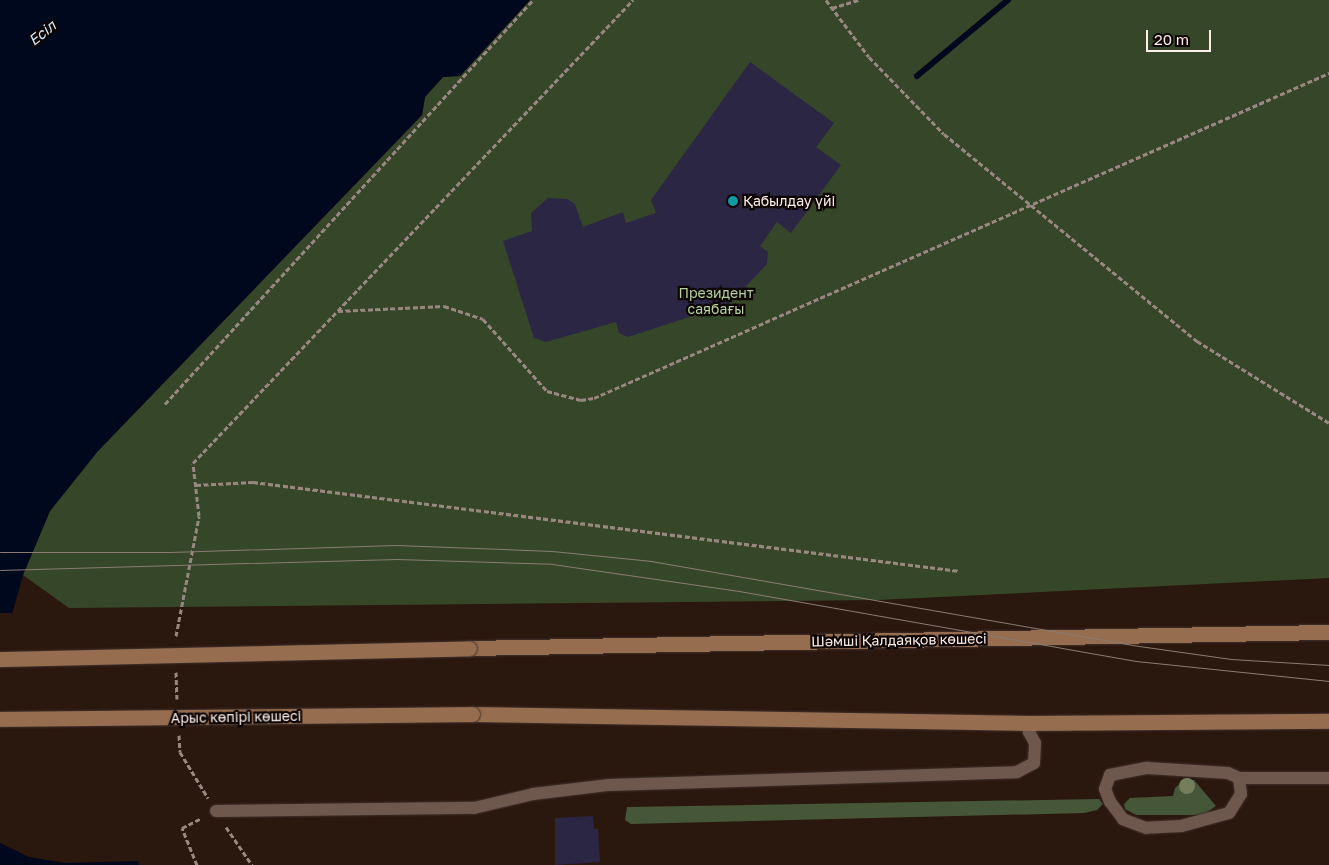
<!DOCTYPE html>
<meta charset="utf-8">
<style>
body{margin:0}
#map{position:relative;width:1329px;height:865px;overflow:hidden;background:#2a170e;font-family:"Golos Text",sans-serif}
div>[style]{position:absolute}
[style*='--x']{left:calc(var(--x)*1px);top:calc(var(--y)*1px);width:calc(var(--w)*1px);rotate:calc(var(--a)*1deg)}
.green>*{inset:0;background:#364629}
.forest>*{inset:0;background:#455738}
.water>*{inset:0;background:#00081d}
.pier>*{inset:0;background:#2a170e}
.stream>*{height:6px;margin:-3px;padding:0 3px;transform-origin:3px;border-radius:3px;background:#00081d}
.building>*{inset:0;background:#2b2644}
.path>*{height:3px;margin-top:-1.5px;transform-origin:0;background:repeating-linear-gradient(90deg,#998881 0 5px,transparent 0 7.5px)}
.roads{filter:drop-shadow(0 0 1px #40322e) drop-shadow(0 0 1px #40322e)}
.lane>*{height:12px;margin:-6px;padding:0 6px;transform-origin:6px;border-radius:6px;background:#6e584d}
.secondary>*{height:15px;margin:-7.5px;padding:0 7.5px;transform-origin:7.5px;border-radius:7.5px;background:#966d4f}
.tram>*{height:1px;margin:-0.5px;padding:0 0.5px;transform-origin:0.5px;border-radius:0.5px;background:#8b7b73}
.bridges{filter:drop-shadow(0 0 1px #40322e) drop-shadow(0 0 1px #40322e)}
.secondary-bridge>*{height:15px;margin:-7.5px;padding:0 7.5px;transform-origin:7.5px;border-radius:7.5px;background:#966d4f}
.trees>*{width:16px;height:16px;margin:-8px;border-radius:50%;background:#757e5c}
.dots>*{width:14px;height:14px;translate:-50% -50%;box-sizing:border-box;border:2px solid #0d0503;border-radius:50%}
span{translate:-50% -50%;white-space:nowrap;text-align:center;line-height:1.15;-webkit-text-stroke:4.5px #0d0503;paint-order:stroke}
.poi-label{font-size:14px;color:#fceee8}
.left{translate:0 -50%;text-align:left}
.park-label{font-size:14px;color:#b3d39b}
.street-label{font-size:14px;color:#fceee8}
.water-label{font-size:15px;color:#d2e4f7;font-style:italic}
.scale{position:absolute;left:1146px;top:30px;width:65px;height:22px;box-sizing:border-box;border:2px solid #fceee8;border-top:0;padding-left:6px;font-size:15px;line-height:18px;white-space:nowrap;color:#fceee8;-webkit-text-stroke:4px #0d0503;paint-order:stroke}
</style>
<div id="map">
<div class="green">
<div style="clip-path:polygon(530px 0,1329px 0,1329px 578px,878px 600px,69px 608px,23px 575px,50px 511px,98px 451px,422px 115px,425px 97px,443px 77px,460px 76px)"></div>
</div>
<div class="forest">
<div style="clip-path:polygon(1184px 780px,1194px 780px,1216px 806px,1203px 815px,1136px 815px,1125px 809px,1124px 804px,1130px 798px,1173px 796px,1175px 788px)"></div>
<div style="clip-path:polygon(1099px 799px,1103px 804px,1097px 810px,1084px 813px,631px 824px,625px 820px,627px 807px)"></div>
</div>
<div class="water">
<div style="clip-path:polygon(0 0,530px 0,460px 76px,443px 77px,425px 97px,422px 115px,98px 451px,50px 511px,23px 575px,0 657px)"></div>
<div style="clip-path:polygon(0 843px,29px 857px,65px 863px,138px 861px,139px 865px,0 865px)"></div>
</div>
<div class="pier">
<div style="clip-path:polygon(0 613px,14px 613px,0 659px)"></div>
</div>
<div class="stream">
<div style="--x:917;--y:76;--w:119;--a:-39.9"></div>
</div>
<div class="building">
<div style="clip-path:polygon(750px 62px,834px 123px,816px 147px,841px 165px,791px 233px,777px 222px,760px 246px,768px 252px,767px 264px,729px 304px,628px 337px,619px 333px,616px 322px,546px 342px,534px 338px,503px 241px,532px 231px,531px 213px,548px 198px,567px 199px,575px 204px,583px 227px,623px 212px,626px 223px,656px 213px,651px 200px)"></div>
<div style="clip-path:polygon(593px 816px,594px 829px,598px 829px,600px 862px,555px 865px,555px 818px)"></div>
</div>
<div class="path">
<div style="--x:826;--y:0;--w:71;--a:53"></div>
<div style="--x:869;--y:57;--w:107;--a:45.8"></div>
<div style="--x:944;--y:134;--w:327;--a:39.3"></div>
<div style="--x:1197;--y:341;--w:155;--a:31.8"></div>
<div style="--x:832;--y:8;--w:28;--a:-17"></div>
<div style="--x:338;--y:311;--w:106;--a:-2.7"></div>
<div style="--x:444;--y:306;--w:41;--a:18.4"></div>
<div style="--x:483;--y:319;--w:96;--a:48.4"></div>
<div style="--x:547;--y:391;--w:35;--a:15"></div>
<div style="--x:581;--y:400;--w:13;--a:-9"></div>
<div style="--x:594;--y:398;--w:804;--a:-23.85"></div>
<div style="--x:165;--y:404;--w:546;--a:-47.67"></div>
<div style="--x:196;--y:485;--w:57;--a:-3"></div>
<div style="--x:253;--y:482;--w:712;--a:7.18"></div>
<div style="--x:176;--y:636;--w:122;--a:-79.1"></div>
<div style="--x:199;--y:516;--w:53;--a:-96.5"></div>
<div style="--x:193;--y:463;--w:639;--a:-46.46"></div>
<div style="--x:176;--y:672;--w:27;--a:88"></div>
<div style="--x:179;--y:735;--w:17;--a:87"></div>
<div style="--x:180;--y:752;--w:54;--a:58.7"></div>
<div style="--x:226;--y:827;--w:46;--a:55.6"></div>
<div style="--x:197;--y:865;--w:40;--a:-112"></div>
<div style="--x:182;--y:828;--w:22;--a:-27"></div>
</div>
<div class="roads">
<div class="lane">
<div style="--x:1239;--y:778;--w:16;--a:83"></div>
<div style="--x:1241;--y:794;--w:22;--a:122"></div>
<div style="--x:1229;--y:813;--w:50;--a:164.8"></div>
<div style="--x:1181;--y:826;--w:35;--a:177"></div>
<div style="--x:1146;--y:828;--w:25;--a:-159"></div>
<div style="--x:1123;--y:819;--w:21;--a:-127"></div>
<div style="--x:1110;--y:802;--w:14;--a:-111"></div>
<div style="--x:1105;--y:789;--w:15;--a:-70"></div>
<div style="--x:1110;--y:775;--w:38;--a:-11"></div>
<div style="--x:1147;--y:768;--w:81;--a:3.5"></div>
<div style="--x:1228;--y:773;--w:12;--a:24"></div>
<div style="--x:1239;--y:778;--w:90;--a:0"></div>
<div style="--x:216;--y:811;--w:258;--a:-0.7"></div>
<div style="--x:474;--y:808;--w:61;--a:-13.3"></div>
<div style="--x:533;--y:794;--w:77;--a:-6.8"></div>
<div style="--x:609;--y:785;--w:408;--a:-1.8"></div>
<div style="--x:1017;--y:772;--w:19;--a:-28"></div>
<div style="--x:1034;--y:763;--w:20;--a:-87"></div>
<div style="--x:1035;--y:743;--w:13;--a:-119"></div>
<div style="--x:1029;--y:732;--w:9;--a:-72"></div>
</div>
<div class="secondary">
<div style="--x:469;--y:648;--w:860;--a:-1.07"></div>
<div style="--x:472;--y:714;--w:560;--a:0.92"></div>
<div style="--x:1032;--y:723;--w:297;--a:-0.4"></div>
</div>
</div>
<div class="tram">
<div style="--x:0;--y:552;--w:170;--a:0"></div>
<div style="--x:170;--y:552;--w:226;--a:-1.8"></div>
<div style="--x:396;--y:545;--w:156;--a:2.2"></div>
<div style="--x:552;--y:551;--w:100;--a:5.8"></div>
<div style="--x:651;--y:561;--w:495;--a:9.9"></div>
<div style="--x:1139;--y:646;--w:93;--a:8"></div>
<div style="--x:1231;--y:659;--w:98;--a:3.5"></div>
<div style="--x:0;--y:570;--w:397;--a:-1.6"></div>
<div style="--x:397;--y:559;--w:155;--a:1.8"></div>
<div style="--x:552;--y:564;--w:189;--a:8.2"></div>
<div style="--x:739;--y:591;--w:403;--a:10"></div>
<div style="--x:1136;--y:661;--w:194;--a:5.9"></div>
</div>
<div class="bridges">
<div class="secondary-bridge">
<div style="--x:0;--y:659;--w:469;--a:-1.3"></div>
<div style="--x:0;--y:719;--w:472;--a:-0.6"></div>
</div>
</div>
<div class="trees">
<div style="left:1187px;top:786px"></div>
</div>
<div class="dots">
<div style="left:733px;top:201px;background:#0f9aa8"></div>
</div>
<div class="poi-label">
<span class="left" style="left:743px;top:201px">Қабылдау үйі</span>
</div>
<div class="park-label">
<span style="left:716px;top:301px">Президент<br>саябағы</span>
</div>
<div class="street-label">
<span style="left:899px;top:640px;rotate:-1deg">Шәмші Қалдаяқов көшесі</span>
<span style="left:236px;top:717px;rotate:-1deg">Арыс көпірі көшесі</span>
</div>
<div class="water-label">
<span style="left:42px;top:33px;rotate:-39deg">Есіл</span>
</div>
<div class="scale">20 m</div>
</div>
